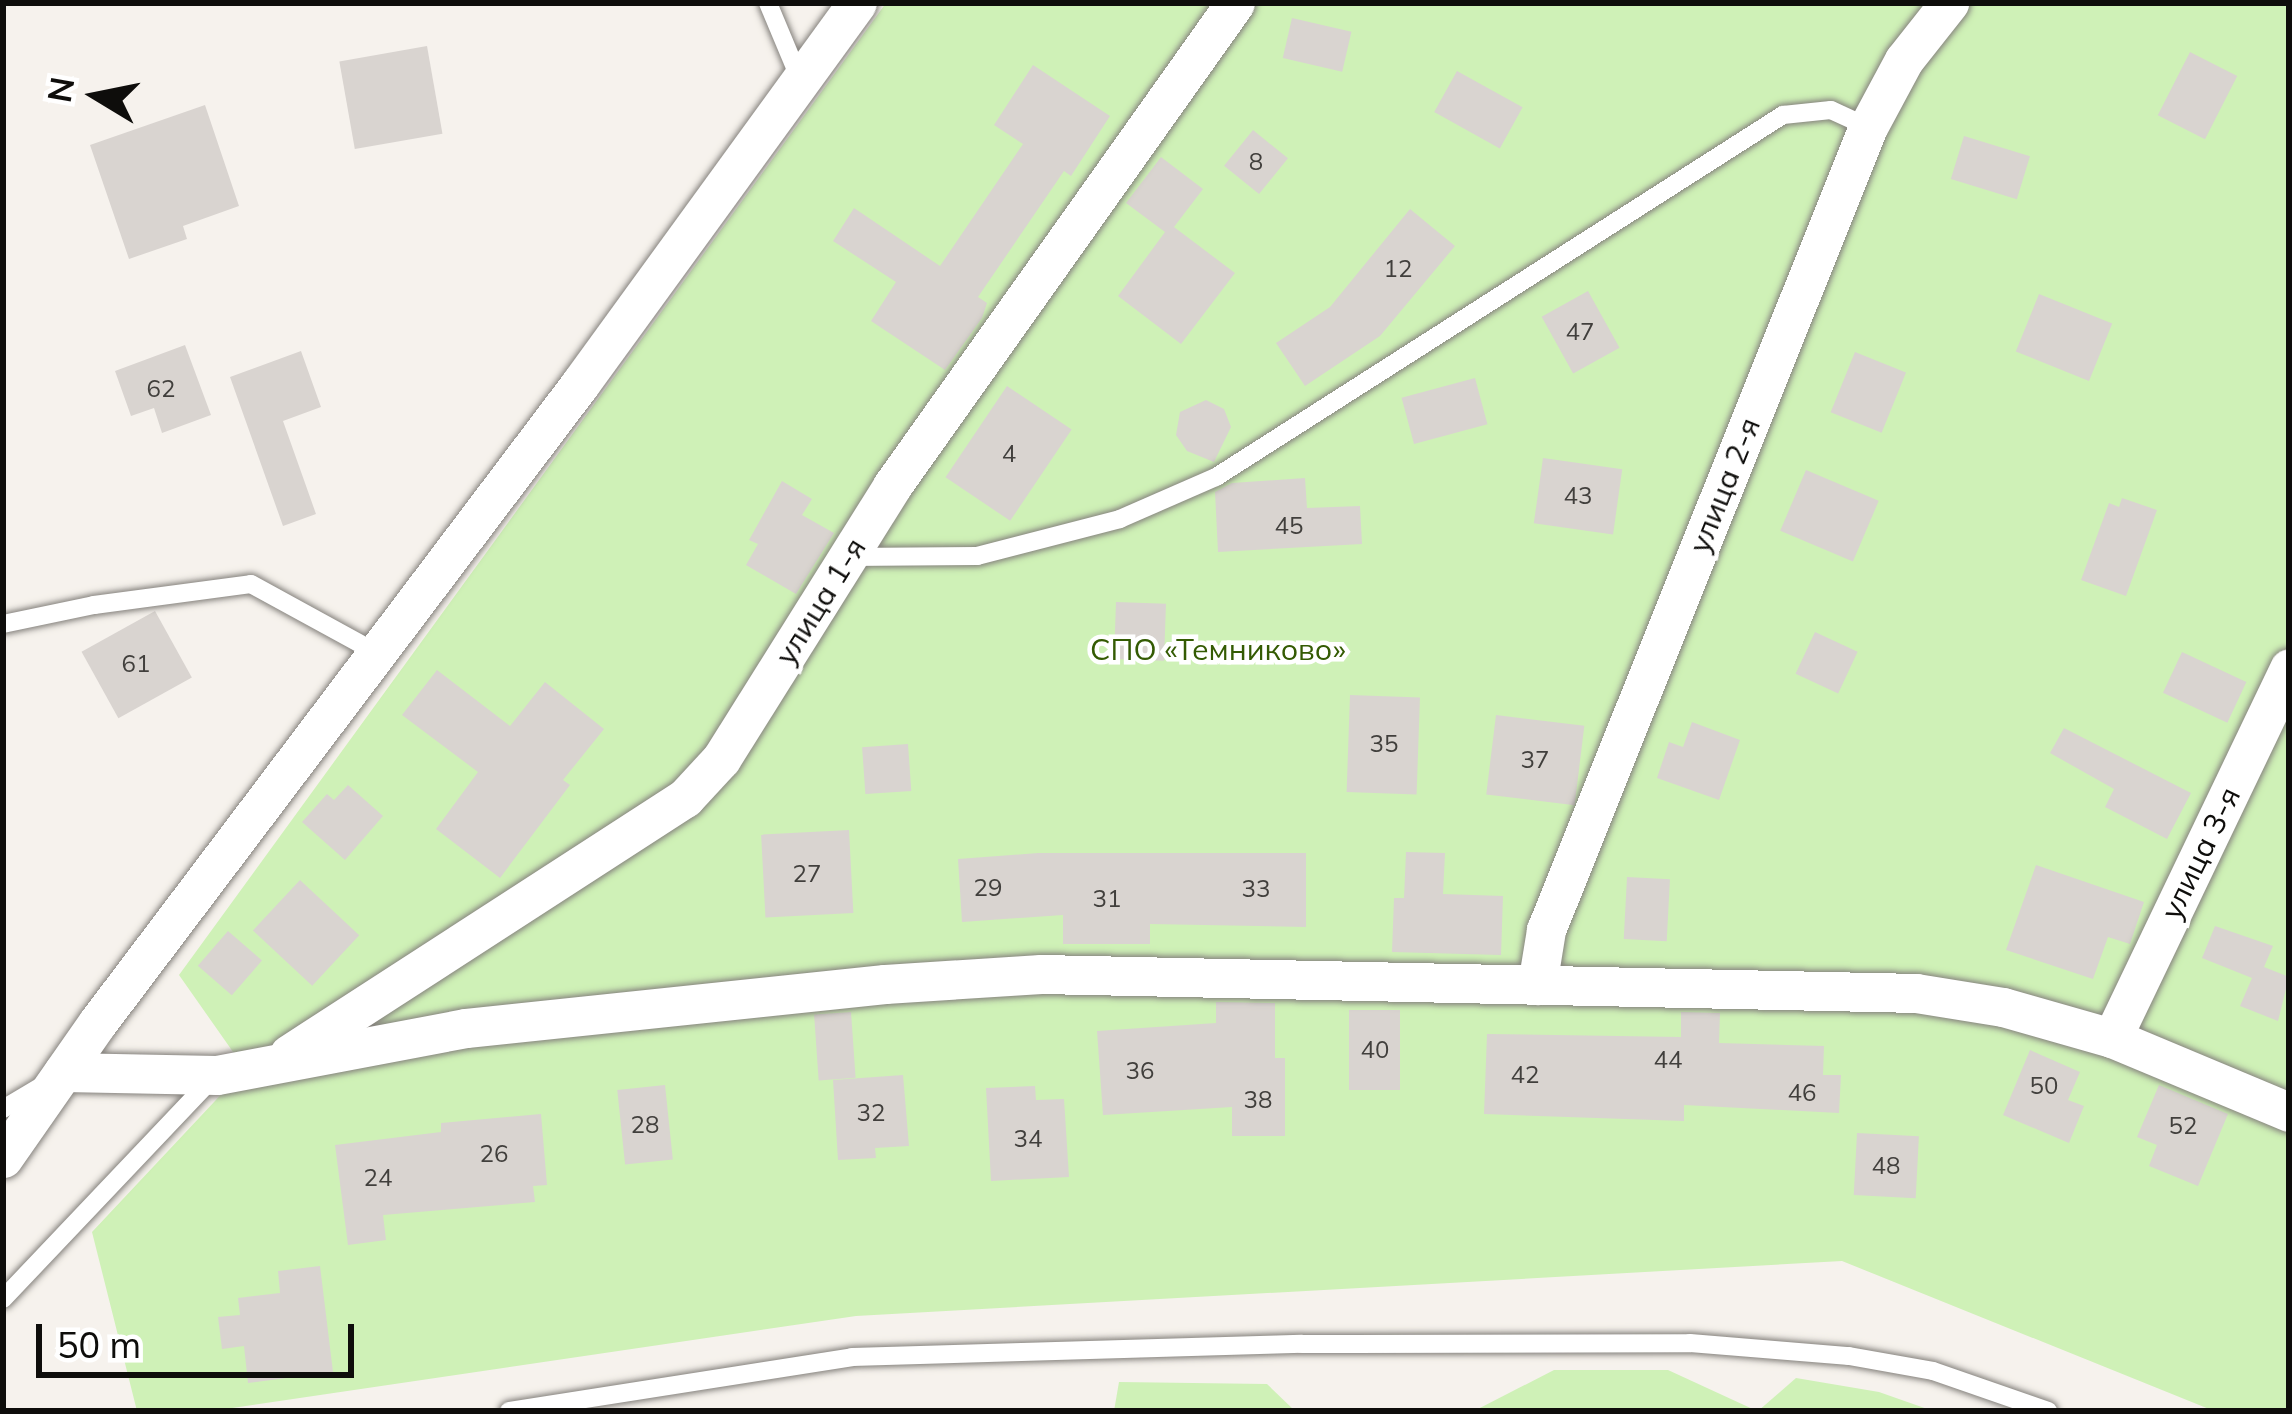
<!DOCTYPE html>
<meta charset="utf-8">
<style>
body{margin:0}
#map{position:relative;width:2292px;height:1414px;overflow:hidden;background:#f6f2ed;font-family:Mulish,sans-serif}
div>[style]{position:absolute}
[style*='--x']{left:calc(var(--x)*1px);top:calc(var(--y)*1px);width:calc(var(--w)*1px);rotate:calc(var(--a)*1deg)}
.green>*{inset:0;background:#cff1b7}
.building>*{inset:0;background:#d9d4d0;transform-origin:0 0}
.roads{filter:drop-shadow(0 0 3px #85827d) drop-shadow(0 0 3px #85827d)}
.lane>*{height:18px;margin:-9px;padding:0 9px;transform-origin:9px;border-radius:9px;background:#fff}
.street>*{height:39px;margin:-19.5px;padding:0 19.5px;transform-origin:19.5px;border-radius:19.5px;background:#fff}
span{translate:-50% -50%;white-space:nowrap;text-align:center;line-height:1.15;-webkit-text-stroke:9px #fff;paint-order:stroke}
.number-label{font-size:24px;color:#413f3c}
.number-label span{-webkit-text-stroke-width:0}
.street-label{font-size:30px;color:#0e0d0b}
.park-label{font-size:30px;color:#345b03}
.frame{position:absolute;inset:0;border:6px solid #0e0d0b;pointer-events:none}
.north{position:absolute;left:36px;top:36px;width:120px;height:120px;-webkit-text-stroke:9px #fff;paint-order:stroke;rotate:280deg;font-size:33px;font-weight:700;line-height:48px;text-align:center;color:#0e0d0b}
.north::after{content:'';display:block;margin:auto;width:42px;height:54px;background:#0e0d0b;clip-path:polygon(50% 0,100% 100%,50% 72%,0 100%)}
.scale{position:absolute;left:36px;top:1324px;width:318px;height:54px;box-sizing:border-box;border:6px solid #0e0d0b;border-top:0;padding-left:15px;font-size:36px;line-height:42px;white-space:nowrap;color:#0e0d0b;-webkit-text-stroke:9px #fff;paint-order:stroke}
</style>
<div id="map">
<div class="green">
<div style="clip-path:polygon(886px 3px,2289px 3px,2289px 1411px,2214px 1411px,1842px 1261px,856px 1316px,212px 1411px,137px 1411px,92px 1232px,245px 1069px,179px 975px)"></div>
<div style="clip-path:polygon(1554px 1370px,1668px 1370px,1757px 1411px,1474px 1411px)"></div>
<div style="clip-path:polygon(1796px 1378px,1879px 1392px,1933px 1411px,1758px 1411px)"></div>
<div style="clip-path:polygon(1119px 1382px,1267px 1384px,1295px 1411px,1114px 1411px)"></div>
</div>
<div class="building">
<div style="left:1292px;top:18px;width:61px;height:41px;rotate:13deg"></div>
<div style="left:427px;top:46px;width:89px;height:89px;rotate:80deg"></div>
<div style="left:2190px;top:52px;width:53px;height:71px;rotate:27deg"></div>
<div style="clip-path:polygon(1033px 65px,1110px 116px,1071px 176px,1064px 171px,978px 297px,987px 303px,982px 318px,945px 370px,871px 321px,896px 282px,833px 241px,854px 208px,940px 266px,1023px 144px,994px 125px)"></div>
<div style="left:1457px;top:71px;width:75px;height:47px;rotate:29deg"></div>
<div style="clip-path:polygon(205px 105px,239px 206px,183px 226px,187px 239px,129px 259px,90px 145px)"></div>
<div style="left:1253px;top:130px;width:45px;height:46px;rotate:39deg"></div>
<div style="left:1964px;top:136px;width:69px;height:45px;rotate:17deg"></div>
<div style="clip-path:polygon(1161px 157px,1203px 189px,1174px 227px,1235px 273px,1181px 344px,1118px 296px,1165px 232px,1126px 203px)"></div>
<div style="clip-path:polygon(1410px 209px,1455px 246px,1380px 336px,1305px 386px,1276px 343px,1330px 307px)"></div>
<div style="left:1588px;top:291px;width:65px;height:53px;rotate:61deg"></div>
<div style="left:2039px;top:294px;width:79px;height:62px;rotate:22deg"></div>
<div style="clip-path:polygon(185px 345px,211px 415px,162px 433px,154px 408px,131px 416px,115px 371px)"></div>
<div style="clip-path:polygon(301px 351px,321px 407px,283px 421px,316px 514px,283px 526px,230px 377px)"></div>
<div style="left:1855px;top:352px;width:55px;height:65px;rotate:22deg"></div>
<div style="left:1475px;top:378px;width:48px;height:76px;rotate:75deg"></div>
<div style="left:1007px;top:386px;width:78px;height:110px;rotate:34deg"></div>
<div style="clip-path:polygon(1206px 400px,1224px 409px,1231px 427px,1214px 462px,1187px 451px,1176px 435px,1180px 412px)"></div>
<div style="left:1543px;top:458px;width:80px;height:66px;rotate:8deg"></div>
<div style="left:1806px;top:470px;width:79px;height:66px;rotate:23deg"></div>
<div style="clip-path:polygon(1305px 478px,1307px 508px,1360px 506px,1362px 544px,1218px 552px,1215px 492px,1232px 483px)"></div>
<div style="clip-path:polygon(782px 481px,812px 499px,802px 515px,834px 533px,796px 594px,746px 565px,758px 544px,749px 540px)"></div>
<div style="clip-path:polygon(2122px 498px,2157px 510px,2126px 596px,2081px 580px,2109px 503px,2119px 507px)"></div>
<div style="left:1116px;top:602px;width:50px;height:57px;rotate:2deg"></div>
<div style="left:155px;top:611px;width:76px;height:84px;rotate:61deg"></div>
<div style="left:1815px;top:632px;width:47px;height:46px;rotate:25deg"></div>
<div style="left:2182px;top:652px;width:71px;height:45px;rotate:25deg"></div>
<div style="clip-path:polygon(437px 670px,510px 726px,545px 682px,604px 729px,563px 780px,570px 785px,500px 878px,436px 829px,478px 772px,402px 715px)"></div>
<div style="left:1350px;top:695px;width:70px;height:97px;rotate:2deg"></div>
<div style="left:1496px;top:715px;width:89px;height:80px;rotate:7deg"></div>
<div style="clip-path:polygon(1692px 722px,1740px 740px,1719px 800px,1657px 778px,1669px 742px,1683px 747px)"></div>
<div style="clip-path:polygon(2064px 728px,2191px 793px,2167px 839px,2105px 807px,2114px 789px,2050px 753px)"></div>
<div style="left:908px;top:744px;width:47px;height:46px;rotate:86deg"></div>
<div style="clip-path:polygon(348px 785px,383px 816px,345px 860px,302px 822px,327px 794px,334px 800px)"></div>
<div style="left:849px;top:830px;width:83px;height:88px;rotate:87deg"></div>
<div style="clip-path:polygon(1406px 852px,1445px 853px,1443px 894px,1503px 896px,1501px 955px,1392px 952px,1394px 898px,1404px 898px)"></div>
<div style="clip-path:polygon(1038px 853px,1306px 853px,1306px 927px,1150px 924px,1150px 944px,1063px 944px,1063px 915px,962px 922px,958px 859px)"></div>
<div style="clip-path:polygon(2036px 865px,2144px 902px,2130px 944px,2108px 937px,2093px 979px,2006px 950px)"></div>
<div style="left:1627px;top:877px;width:43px;height:62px;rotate:3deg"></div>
<div style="left:300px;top:880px;width:81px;height:69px;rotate:43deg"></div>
<div style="clip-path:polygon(2215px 926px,2273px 946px,2264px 967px,2289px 977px,2278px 1021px,2240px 1006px,2252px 978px,2202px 958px)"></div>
<div style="left:228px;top:931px;width:45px;height:46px;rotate:41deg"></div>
<div style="clip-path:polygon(1216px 1002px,1275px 1003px,1275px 1058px,1285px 1058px,1285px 1136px,1232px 1136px,1232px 1107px,1103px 1115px,1097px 1031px,1216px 1023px)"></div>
<div style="left:1349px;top:1010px;width:51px;height:80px"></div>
<div style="left:851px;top:1012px;width:66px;height:37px;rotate:86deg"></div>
<div style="clip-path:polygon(1681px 1012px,1720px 1013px,1719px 1043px,1824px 1046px,1823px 1075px,1841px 1075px,1839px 1113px,1684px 1105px,1684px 1121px,1484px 1114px,1487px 1034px,1681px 1037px)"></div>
<div style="clip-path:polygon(2030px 1050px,2080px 1072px,2068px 1100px,2084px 1106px,2069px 1143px,2003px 1115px)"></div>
<div style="clip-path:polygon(903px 1075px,909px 1146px,875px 1148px,876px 1158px,838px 1160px,833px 1080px)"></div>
<div style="left:665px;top:1085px;width:75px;height:48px;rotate:84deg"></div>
<div style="clip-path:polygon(2159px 1085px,2228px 1114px,2198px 1186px,2149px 1166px,2157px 1145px,2137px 1137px)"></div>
<div style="clip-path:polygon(1035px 1086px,1036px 1100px,1064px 1099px,1069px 1177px,991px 1181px,986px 1088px)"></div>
<div style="clip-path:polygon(541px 1114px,547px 1185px,533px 1186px,535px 1202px,383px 1215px,386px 1240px,348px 1245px,335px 1145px,441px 1132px,441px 1123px)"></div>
<div style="left:1857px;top:1133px;width:62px;height:62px;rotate:3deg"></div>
<div style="clip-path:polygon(320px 1266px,333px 1372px,248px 1383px,244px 1346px,222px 1349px,218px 1317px,240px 1315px,238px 1298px,280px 1293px,278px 1271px)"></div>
</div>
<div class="roads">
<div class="lane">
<div style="--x:768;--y:3;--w:86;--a:67.3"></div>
<div style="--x:847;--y:557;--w:130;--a:-0.4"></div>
<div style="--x:977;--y:556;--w:148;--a:-14.5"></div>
<div style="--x:1120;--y:519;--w:105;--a:-23.6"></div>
<div style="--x:1216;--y:477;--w:673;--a:-32.56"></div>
<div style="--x:1783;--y:115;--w:48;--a:-5.9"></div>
<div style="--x:1831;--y:110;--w:41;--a:24.7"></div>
<div style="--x:3;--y:624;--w:93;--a:-11.8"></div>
<div style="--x:94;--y:605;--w:158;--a:-7.6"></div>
<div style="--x:251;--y:584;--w:144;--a:28.7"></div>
<div style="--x:3;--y:1109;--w:43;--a:-30.7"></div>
<div style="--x:3;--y:1299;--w:305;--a:-46.5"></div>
<div style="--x:509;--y:1411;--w:347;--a:-8.9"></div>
<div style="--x:852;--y:1357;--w:450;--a:-1.7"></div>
<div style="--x:1302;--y:1344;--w:388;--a:-0.1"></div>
<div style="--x:1690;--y:1343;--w:160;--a:4.7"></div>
<div style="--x:1849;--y:1356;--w:85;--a:10.1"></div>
<div style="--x:1933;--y:1371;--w:122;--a:19.2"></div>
</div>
<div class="street">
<div style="--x:1537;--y:985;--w:56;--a:-80.7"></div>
<div style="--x:1546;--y:930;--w:865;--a:-68.15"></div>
<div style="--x:1868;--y:127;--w:76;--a:-61.8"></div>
<div style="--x:1904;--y:60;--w:73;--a:-51.7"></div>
<div style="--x:2112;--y:1038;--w:410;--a:-64.4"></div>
<div style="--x:289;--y:1054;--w:472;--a:-32.9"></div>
<div style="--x:685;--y:798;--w:53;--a:-47.3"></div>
<div style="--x:721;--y:759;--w:322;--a:-57.9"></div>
<div style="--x:892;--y:486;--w:592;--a:-54.62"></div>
<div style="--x:63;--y:1072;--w:154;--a:1.1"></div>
<div style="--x:217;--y:1075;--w:253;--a:-10.7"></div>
<div style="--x:466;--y:1028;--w:421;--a:-6"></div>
<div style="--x:885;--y:984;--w:156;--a:-3.7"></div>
<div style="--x:1041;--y:974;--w:875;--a:1.24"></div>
<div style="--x:1916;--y:993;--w:88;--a:9.1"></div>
<div style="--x:2003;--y:1007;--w:113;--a:15.9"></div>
<div style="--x:2112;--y:1038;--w:192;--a:22.7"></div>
<div style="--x:3;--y:1158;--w:166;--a:-55.1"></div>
<div style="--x:98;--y:1022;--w:800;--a:-52.93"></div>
<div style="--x:580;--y:384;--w:471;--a:-54"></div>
</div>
</div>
<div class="number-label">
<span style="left:1256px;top:162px">8</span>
<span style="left:1398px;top:269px">12</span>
<span style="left:1580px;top:332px">47</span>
<span style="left:161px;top:389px">62</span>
<span style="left:1009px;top:454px">4</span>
<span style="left:1578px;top:496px">43</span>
<span style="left:1289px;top:526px">45</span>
<span style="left:136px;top:664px">61</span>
<span style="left:1384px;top:744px">35</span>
<span style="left:1535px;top:760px">37</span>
<span style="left:807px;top:874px">27</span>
<span style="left:988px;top:888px">29</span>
<span style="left:1256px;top:889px">33</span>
<span style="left:1107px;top:899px">31</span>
<span style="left:1375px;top:1050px">40</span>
<span style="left:1668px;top:1060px">44</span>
<span style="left:1140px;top:1071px">36</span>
<span style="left:1525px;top:1075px">42</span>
<span style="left:2044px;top:1086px">50</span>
<span style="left:1802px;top:1093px">46</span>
<span style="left:1258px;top:1100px">38</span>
<span style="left:871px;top:1113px">32</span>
<span style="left:645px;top:1125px">28</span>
<span style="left:2183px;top:1126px">52</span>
<span style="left:1028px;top:1139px">34</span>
<span style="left:494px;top:1154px">26</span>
<span style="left:1886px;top:1166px">48</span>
<span style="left:378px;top:1178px">24</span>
</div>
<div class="street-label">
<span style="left:1724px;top:485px;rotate:-68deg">улица 2-я</span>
<span style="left:820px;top:601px;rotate:-58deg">улица 1-я</span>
<span style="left:2200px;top:853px;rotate:-64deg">улица 3-я</span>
</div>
<div class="park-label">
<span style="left:1218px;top:649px">СПО «Темниково»</span>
</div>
<div class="frame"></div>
<div class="north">N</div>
<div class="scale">50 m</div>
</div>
